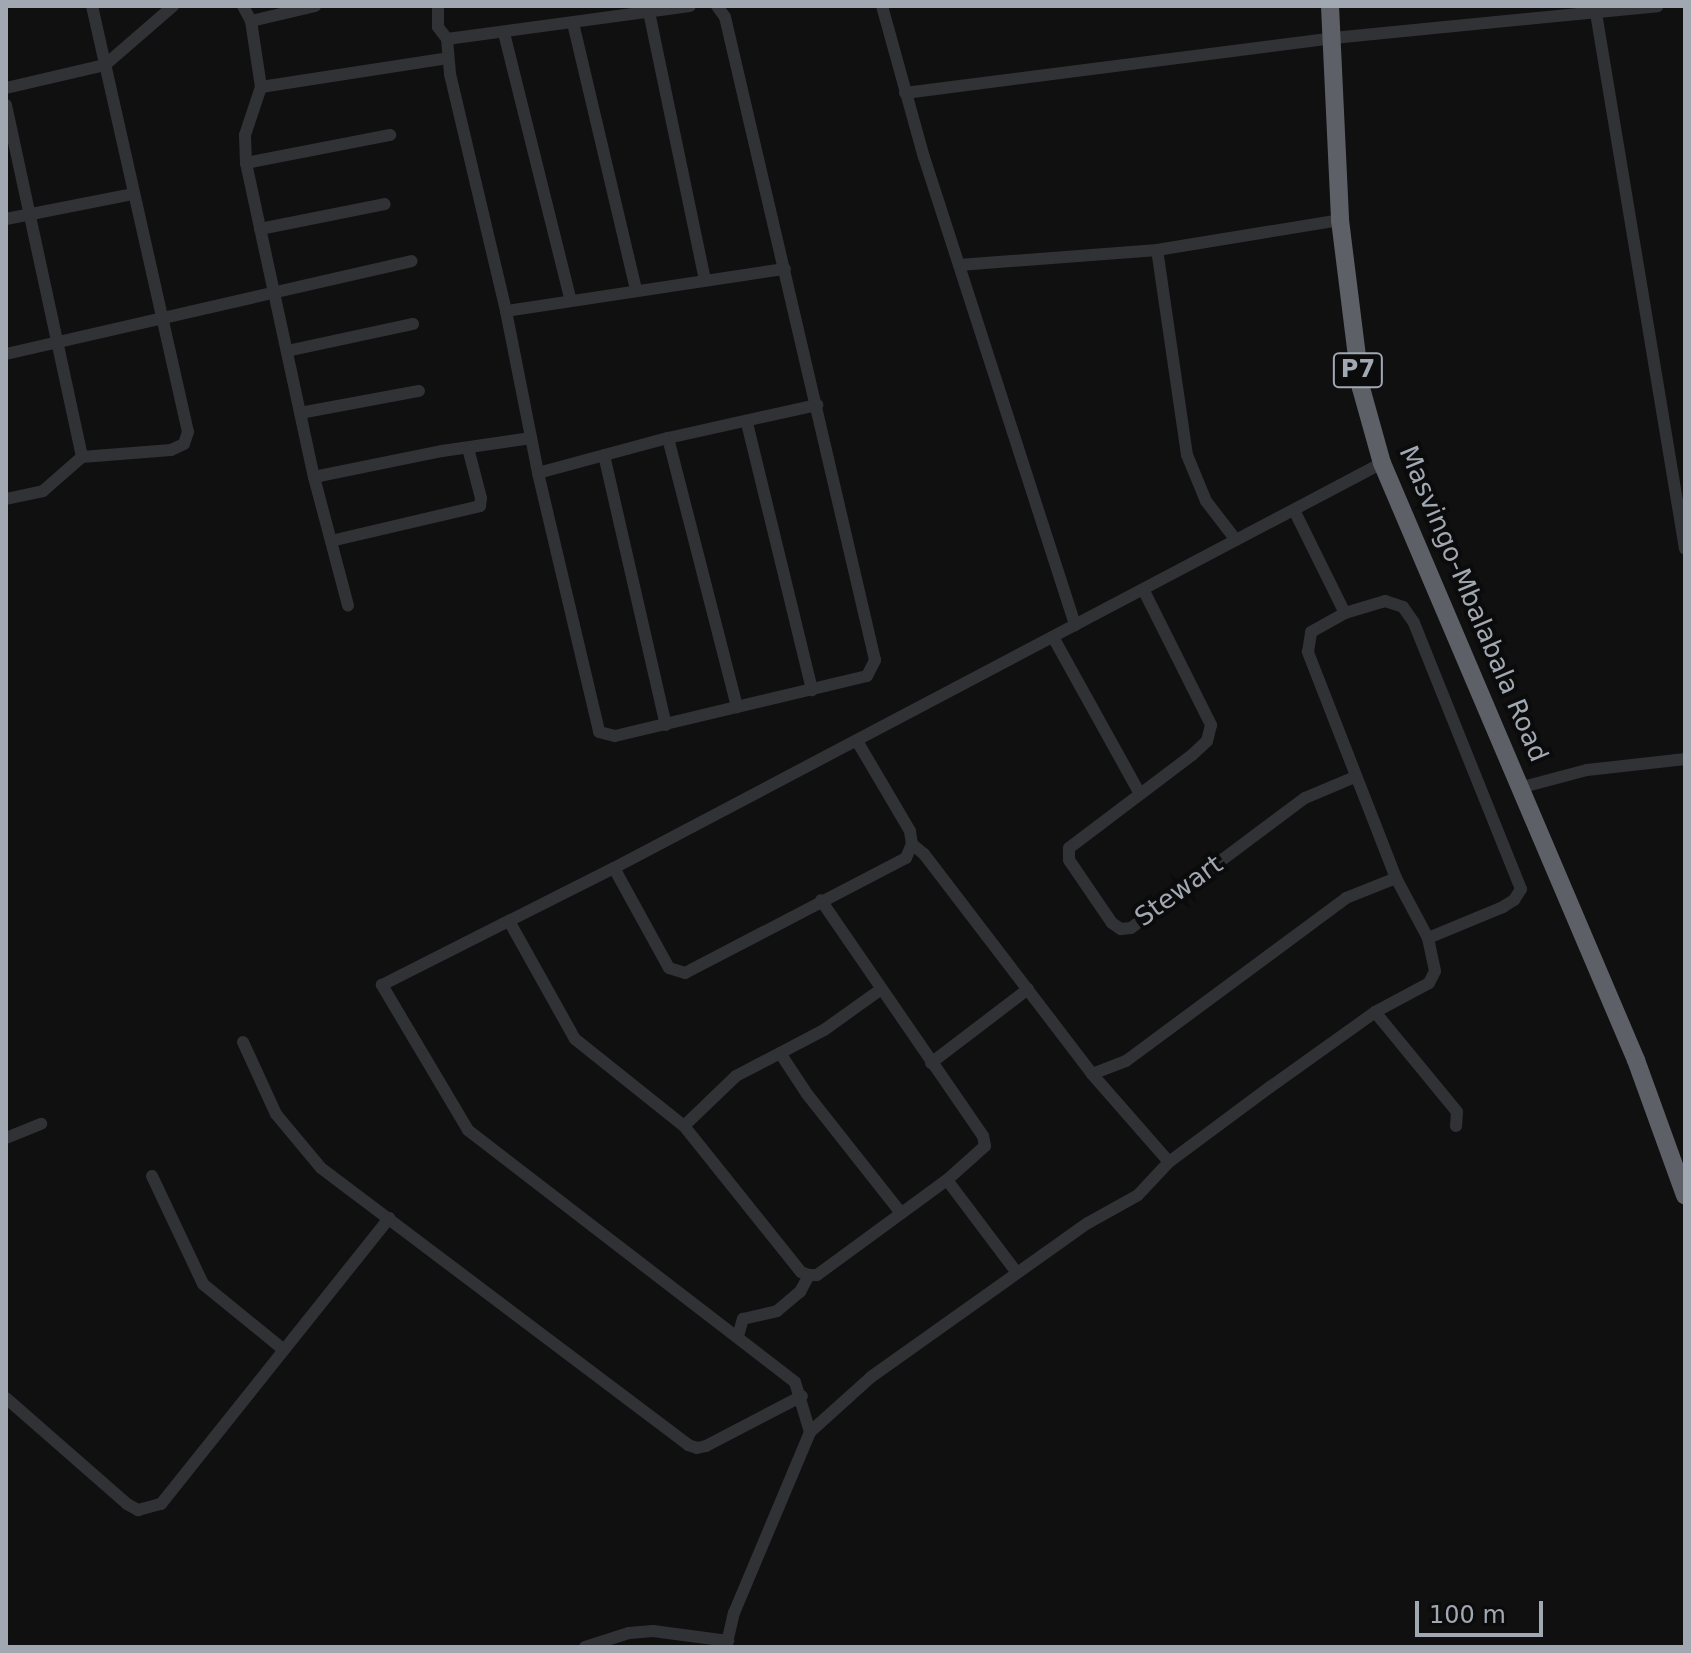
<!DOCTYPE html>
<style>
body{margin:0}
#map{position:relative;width:1691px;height:1653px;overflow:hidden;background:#101011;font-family:"DejaVu Sans",sans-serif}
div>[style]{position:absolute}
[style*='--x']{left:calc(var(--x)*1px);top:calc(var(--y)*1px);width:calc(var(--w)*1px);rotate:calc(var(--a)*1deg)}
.minor>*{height:12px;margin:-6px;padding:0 6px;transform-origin:6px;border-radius:6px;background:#313236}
.highway>*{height:18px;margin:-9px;padding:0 9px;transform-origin:9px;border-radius:9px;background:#5d6167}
span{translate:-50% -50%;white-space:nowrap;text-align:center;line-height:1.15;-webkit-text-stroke:8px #0b0b0c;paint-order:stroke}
.shield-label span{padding:2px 6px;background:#0b0b0c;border:2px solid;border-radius:6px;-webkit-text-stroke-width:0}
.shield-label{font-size:24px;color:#a1a8b2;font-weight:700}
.street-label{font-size:26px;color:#a1a8b2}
.frame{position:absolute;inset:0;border:8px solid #a1a8b2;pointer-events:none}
.scale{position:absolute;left:1415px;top:1601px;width:128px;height:36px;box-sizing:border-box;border:4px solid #a1a8b2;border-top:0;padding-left:10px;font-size:24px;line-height:28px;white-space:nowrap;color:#a1a8b2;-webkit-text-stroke:6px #0b0b0c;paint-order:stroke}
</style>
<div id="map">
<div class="minor">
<div style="--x:243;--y:6;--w:17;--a:62"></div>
<div style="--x:251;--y:21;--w:67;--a:81.4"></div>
<div style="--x:261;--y:87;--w:51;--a:108.4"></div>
<div style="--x:245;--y:135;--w:28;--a:88"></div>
<div style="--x:246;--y:163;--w:321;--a:77.8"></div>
<div style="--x:314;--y:477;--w:133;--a:75.2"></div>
<div style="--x:438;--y:6;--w:21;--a:90"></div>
<div style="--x:438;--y:27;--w:15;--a:53"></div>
<div style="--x:447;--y:39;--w:245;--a:-7.7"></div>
<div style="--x:882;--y:6;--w:157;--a:74.5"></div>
<div style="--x:924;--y:157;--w:492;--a:72.1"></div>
<div style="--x:649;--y:12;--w:273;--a:78.2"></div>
<div style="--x:1596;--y:13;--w:543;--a:80.57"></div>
<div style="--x:251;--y:21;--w:66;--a:-13.2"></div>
<div style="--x:573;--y:23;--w:274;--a:76.7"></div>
<div style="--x:504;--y:33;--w:276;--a:76"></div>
<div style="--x:447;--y:39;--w:35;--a:85"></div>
<div style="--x:450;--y:74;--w:244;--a:76.7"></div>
<div style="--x:506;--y:311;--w:165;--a:78.8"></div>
<div style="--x:538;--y:473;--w:266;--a:76.7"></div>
<div style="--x:599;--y:732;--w:16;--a:14"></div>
<div style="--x:615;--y:736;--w:259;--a:-13.4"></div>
<div style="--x:867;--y:676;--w:18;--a:-63"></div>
<div style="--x:875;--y:660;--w:660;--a:-103.13"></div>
<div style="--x:725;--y:17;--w:14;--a:-126"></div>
<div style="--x:261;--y:87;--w:189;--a:-8.8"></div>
<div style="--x:6;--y:88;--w:102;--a:-13.1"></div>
<div style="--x:105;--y:65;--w:90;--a:-40.9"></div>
<div style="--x:905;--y:93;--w:432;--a:-7.3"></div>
<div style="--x:1333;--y:38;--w:326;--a:-5.6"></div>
<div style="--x:6;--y:105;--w:360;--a:77.8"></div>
<div style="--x:246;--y:163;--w:147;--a:-11"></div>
<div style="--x:6;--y:219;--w:130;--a:-11.1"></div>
<div style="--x:260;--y:229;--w:127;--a:-11.3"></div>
<div style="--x:959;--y:265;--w:199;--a:-4.3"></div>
<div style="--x:506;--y:311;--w:282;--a:-8.6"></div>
<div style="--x:287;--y:351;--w:129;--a:-12.1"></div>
<div style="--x:6;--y:354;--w:416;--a:-12.9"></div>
<div style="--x:300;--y:413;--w:121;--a:-10.5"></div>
<div style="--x:747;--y:423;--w:275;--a:76.3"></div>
<div style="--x:668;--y:438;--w:278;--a:75.6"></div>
<div style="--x:604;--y:455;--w:277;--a:77.1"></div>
<div style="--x:538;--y:473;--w:135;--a:-15.1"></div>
<div style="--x:668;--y:438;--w:153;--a:-12.5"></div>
<div style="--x:314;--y:477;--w:131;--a:-11.5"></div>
<div style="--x:442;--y:451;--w:90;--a:-8.3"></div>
<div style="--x:6;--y:499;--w:38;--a:-12"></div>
<div style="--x:43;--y:491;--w:52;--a:-41.1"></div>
<div style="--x:82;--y:457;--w:89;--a:-4.5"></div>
<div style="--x:171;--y:450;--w:14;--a:-25"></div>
<div style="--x:184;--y:444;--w:13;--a:-72"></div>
<div style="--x:188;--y:432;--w:437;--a:-102.7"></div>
<div style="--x:1294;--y:510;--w:115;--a:63.7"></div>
<div style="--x:1236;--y:540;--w:49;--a:-127.6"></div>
<div style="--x:1206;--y:501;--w:50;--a:-112.4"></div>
<div style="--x:1187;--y:455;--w:207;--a:-98.3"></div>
<div style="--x:1157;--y:250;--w:185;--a:-9.3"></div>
<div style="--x:331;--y:541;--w:153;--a:-13.2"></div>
<div style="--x:480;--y:506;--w:8;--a:-83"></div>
<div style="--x:481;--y:498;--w:52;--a:-104.6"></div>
<div style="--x:1144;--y:591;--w:150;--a:63.4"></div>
<div style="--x:1211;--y:725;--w:16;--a:104"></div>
<div style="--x:1207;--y:741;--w:21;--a:137"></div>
<div style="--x:1192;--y:755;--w:154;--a:142.9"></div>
<div style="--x:1069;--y:848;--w:12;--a:90"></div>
<div style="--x:1069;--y:860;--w:76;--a:55.7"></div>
<div style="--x:1112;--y:923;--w:11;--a:34"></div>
<div style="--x:1121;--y:929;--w:10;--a:-6"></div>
<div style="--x:1131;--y:928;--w:217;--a:-36.8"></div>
<div style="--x:1305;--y:798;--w:54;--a:-22.8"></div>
<div style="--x:1385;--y:601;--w:19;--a:18"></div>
<div style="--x:1403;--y:607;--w:19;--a:55"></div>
<div style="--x:1414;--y:623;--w:287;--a:68.1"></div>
<div style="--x:1521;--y:889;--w:13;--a:122"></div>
<div style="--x:1514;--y:900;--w:13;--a:148"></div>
<div style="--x:1503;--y:907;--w:81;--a:157.5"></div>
<div style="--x:1428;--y:938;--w:68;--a:-118.1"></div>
<div style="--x:1396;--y:878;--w:243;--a:-111.3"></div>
<div style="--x:1308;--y:652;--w:20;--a:-81"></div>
<div style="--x:1311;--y:632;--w:39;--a:-29"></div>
<div style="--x:1345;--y:613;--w:42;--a:-16.7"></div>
<div style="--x:1053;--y:637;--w:177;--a:61"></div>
<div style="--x:1523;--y:787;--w:66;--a:-14.9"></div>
<div style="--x:1587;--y:770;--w:99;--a:-6.4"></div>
<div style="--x:912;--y:844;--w:16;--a:40"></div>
<div style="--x:924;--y:854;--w:277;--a:52.6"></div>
<div style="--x:1092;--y:1074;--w:117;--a:48.8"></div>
<div style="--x:614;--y:868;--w:114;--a:61.2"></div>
<div style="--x:669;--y:968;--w:17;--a:17"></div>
<div style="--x:685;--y:973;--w:249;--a:-27.5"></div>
<div style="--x:906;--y:858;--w:15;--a:-67"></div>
<div style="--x:912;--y:844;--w:13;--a:-99"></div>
<div style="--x:910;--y:831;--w:104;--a:-120.5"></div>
<div style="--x:509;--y:921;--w:135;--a:60.8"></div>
<div style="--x:575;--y:1039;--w:139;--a:38.6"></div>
<div style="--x:684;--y:1126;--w:72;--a:-43.9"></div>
<div style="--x:736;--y:1076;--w:99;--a:-27.6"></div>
<div style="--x:824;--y:1030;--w:69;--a:-35.5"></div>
<div style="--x:1375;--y:1012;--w:129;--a:50.6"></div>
<div style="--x:1457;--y:1112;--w:14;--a:94"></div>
<div style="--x:243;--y:1042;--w:79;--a:65.4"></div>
<div style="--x:276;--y:1114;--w:70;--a:50.2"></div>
<div style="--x:321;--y:1168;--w:460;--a:37"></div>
<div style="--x:688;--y:1445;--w:9;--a:18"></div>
<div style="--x:697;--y:1448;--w:9;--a:-13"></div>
<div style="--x:706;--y:1446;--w:108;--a:-27.5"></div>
<div style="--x:780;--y:1053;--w:49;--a:56.6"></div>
<div style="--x:807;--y:1094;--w:152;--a:51.7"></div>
<div style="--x:931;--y:1063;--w:122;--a:-37.3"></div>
<div style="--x:1092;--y:1074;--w:36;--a:-21"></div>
<div style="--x:1126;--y:1061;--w:274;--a:-36.5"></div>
<div style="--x:1346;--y:898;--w:54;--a:-21.8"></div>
<div style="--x:684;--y:1126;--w:187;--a:51.3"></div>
<div style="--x:801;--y:1272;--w:9;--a:21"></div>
<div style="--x:809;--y:1275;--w:8;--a:0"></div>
<div style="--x:817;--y:1275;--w:161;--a:-36.2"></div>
<div style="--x:947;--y:1180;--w:51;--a:-41.8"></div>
<div style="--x:985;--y:1146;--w:10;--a:-101"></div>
<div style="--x:983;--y:1136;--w:286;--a:-124.5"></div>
<div style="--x:6;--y:1138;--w:38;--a:-22"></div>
<div style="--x:152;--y:1176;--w:119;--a:64.7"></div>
<div style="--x:203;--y:1284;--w:104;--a:39.2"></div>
<div style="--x:947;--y:1180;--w:116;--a:53"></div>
<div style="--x:738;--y:1336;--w:18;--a:-74"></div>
<div style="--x:743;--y:1319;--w:35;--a:-13"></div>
<div style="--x:777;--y:1311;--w:30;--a:-40"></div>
<div style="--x:800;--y:1292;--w:19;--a:-62"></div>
<div style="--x:6;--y:1398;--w:161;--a:41.2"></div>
<div style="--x:127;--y:1504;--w:13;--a:29"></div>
<div style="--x:138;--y:1510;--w:24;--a:-15"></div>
<div style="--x:161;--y:1504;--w:366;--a:-51.4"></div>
<div style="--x:810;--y:1432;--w:82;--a:-42"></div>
<div style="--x:871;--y:1377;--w:266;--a:-35.4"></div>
<div style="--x:1088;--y:1223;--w:57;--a:-29.2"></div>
<div style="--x:1138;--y:1195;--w:45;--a:-46.8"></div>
<div style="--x:1169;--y:1162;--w:126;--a:-36.6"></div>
<div style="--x:1270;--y:1087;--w:129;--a:-35.5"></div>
<div style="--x:1375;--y:1012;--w:61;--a:-28.2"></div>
<div style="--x:1429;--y:983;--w:13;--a:-63"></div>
<div style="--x:1435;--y:971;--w:34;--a:-102"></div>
<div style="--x:585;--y:1647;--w:46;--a:-17.7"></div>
<div style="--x:629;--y:1633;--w:24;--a:-5"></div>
<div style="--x:653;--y:1631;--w:76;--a:7.6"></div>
<div style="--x:726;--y:1647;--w:35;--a:-77"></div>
<div style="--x:734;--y:1613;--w:196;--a:-67.2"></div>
<div style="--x:810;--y:1432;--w:52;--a:-106.7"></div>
<div style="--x:795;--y:1382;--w:413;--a:-142.4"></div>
<div style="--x:468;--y:1130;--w:169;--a:-120.7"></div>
<div style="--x:382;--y:985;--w:260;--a:-26.8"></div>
<div style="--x:614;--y:868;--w:868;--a:-27.8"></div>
</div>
<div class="highway">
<div style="--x:1330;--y:6;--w:214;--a:87.3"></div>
<div style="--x:1340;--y:220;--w:169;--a:82.9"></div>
<div style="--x:1361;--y:388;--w:78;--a:74.4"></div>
<div style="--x:1382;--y:463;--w:649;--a:66.95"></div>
<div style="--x:1636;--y:1060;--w:144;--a:70.1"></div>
</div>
<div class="shield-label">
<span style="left:1358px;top:370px">P7</span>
</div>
<div class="street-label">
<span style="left:1473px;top:604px;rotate:67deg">Masvingo-Mbalabala Road</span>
<span style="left:1179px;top:891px;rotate:-36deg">Stewart</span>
</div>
<div class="frame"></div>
<div class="scale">100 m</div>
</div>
